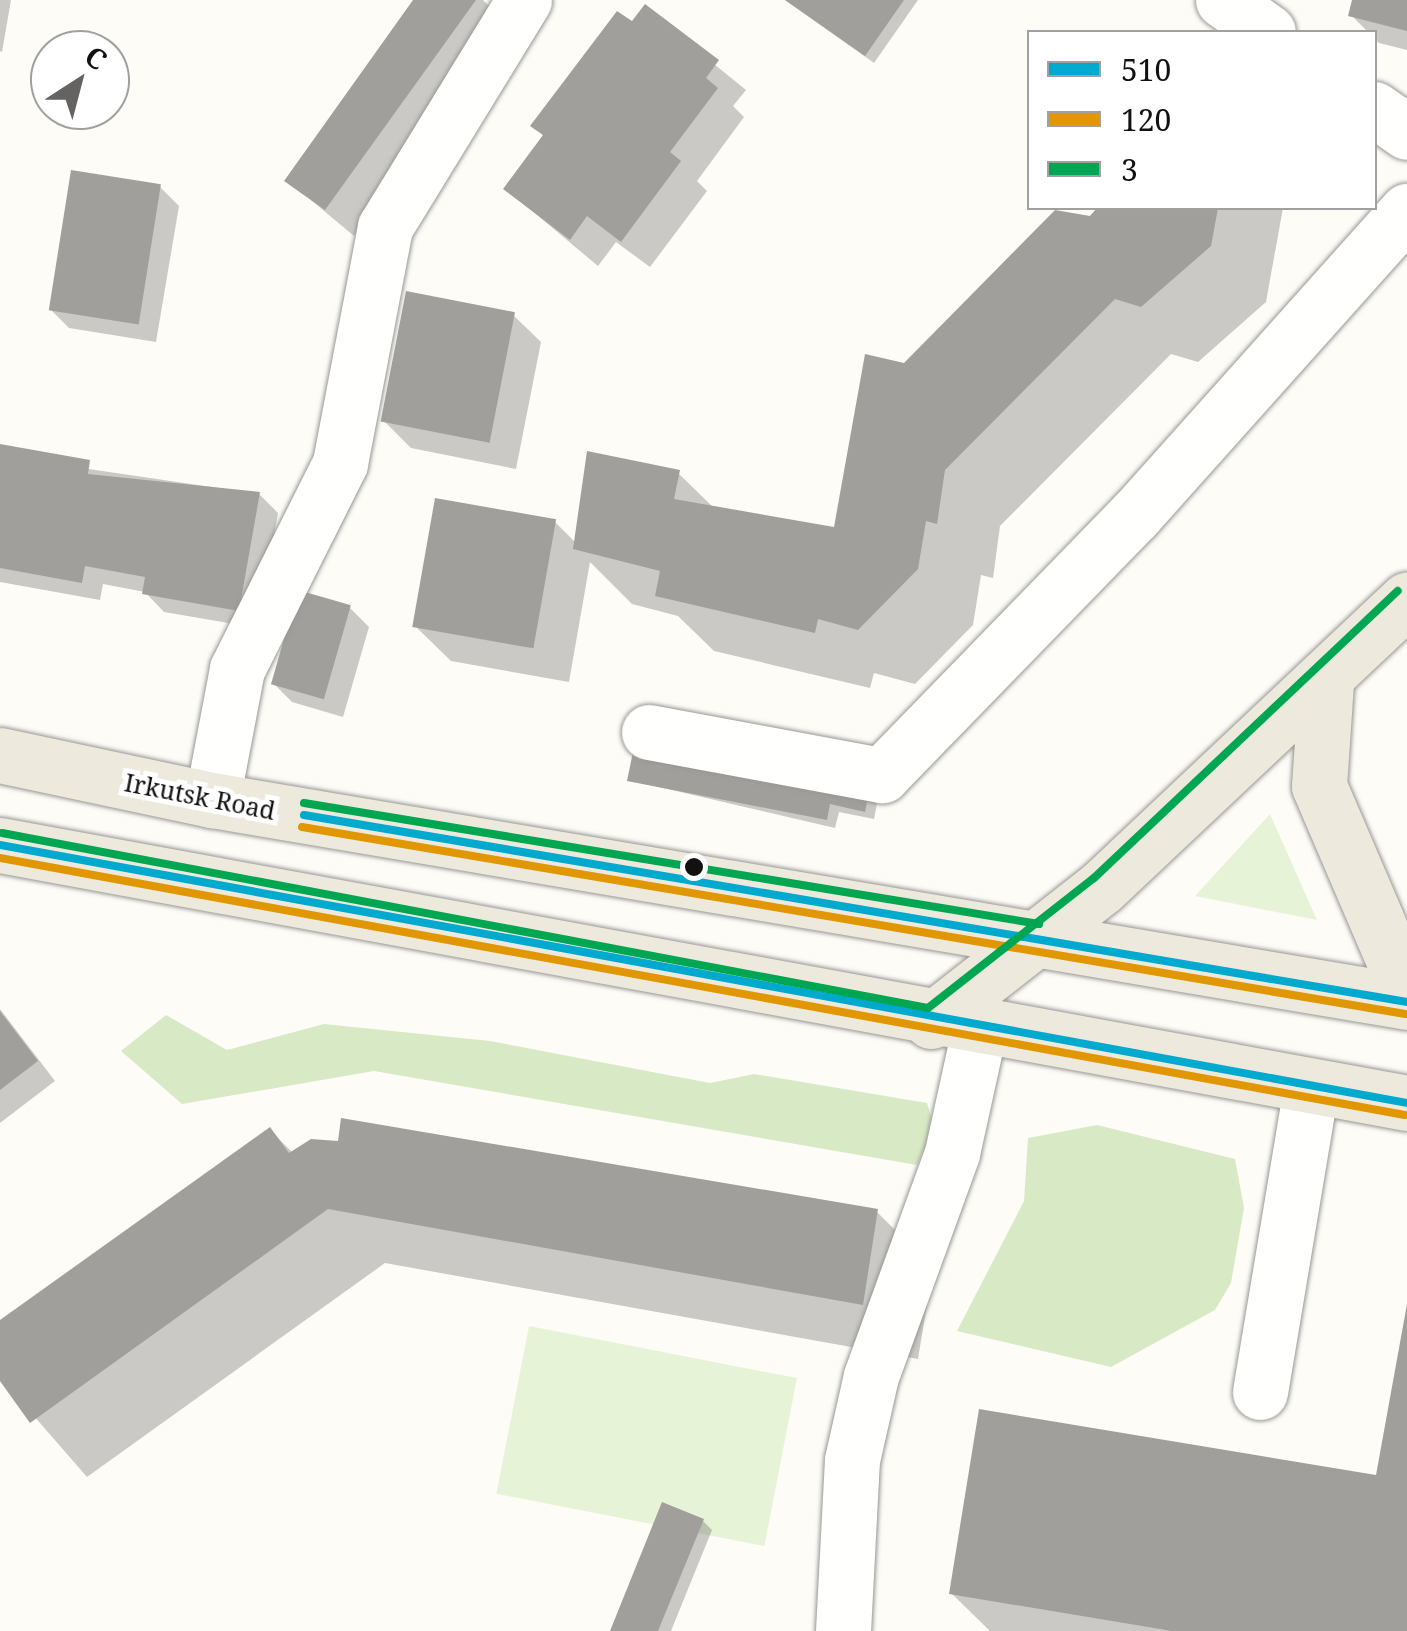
<!DOCTYPE html>
<meta charset="utf-8">
<style>
body{margin:0}
#map{position:relative;width:1407px;height:1631px;overflow:hidden;background:#fdfcf7;font-family:"Noto Serif",serif}
div>[style]{position:absolute}
[style*='--x']{left:calc(var(--x)*1px);top:calc(var(--y)*1px);width:calc(var(--w)*1px);rotate:calc(var(--a)*1deg)}
.green>*{inset:0;background:#e7f3d7;transform-origin:0 0}
.forest>*{inset:0;background:#d8eac5}
.shadow>*{inset:0;background:#0003}
.building>*{inset:0;background:#a19f9c;transform-origin:0 0}
.roads{filter:drop-shadow(0 0 2px #979795) drop-shadow(0 0 2px #979795)}
.minor>*{height:55px;margin:-27.5px;padding:0 27.5px;transform-origin:27.5px;border-radius:27.5px;background:#fffffe}
.major>*{height:55px;margin:-27.5px;padding:0 27.5px;transform-origin:27.5px;border-radius:27.5px;background:#ede9dc}
.bus-1>*{height:8px;margin:-4px;padding:0 4px;transform-origin:4px;border-radius:4px;background:#00a9ce}
.bus-2>*{height:8px;margin:-4px;padding:0 4px;transform-origin:4px;border-radius:4px;background:#e09702}
.bus-3>*{height:8px;margin:-4px;padding:0 4px;transform-origin:4px;border-radius:4px;background:#00a651}
.dots>*{width:28px;height:28px;translate:-50% -50%;box-sizing:border-box;border:5px solid #fff;border-radius:50%}
span{translate:-50% -50%;white-space:nowrap;text-align:center;line-height:1.15;-webkit-text-stroke:10px #fff;paint-order:stroke}
.street-label{font-size:25px;color:#111}
.legend{position:absolute;left:1027px;top:30px;width:350px;height:180px;box-sizing:border-box;background:#fff;border:2px solid #a0a0a0;margin:0;padding:12px 18px;list-style:none;font-size:30px;color:#111}
.legend li{display:flex;align-items:center;gap:20px;height:50px}
.legend b{width:50px;border:2px solid #a0a0a0}
.north{position:absolute;left:30px;top:30px;width:100px;height:100px;box-sizing:border-box;background:#fff;border:2px solid #a0a0a0;border-radius:50%;rotate:36deg;font-size:28px;font-weight:700;line-height:40px;text-align:center;color:#111}
.north::after{content:'';display:block;margin:auto;width:35px;height:45px;background:#646362;clip-path:polygon(50% 0,100% 100%,50% 72%,0 100%)}
</style>
<div id="map">
<div class="green">
<div style="clip-path:polygon(1270px 814px,1317px 920px,1195px 896px)"></div>
<div style="left:529px;top:1326px;width:273px;height:171px;rotate:11deg"></div>
</div>
<div class="forest">
<div style="clip-path:polygon(166px 1015px,227px 1050px,324px 1024px,490px 1041px,710px 1083px,754px 1074px,927px 1103px,934px 1127px,917px 1165px,374px 1071px,182px 1104px,121px 1051px)"></div>
<div style="clip-path:polygon(1097px 1125px,1235px 1159px,1244px 1208px,1231px 1283px,1215px 1310px,1111px 1367px,957px 1331px,1024px 1201px,1028px 1138px)"></div>
</div>
<div class="shadow">
<div style="clip-path:polygon(0 0,11px 0,2px 52px,0 51px)"></div>
<div style="clip-path:polygon(416px 0,483px 0,506px 23px,354px 236px,287px 180px)"></div>
<div style="clip-path:polygon(785px 0,918px 0,874px 63px)"></div>
<div style="clip-path:polygon(1355px 0,1407px 0,1407px 50px,1379px 43px,1351px 15px)"></div>
<div style="clip-path:polygon(645px 8px,746px 90px,733px 106px,744px 117px,697px 181px,707px 191px,650px 267px,616px 242px,598px 266px,506px 189px,545px 137px,534px 126px)"></div>
<div style="clip-path:polygon(160px 187px,179px 206px,156px 342px,69px 328px,50px 309px)"></div>
<div style="clip-path:polygon(1100px 208px,1283px 208px,1266px 302px,1198px 362px,1171px 354px,1000px 526px,993px 578px,981px 575px,973px 625px,915px 684px,874px 673px,870px 688px,714px 651px,678px 616px,632px 604px,590px 562px,569px 682px,451px 661px,415px 626px,555px 522px,576px 543px,678px 473px,714px 508px,836px 530px,905px 366px)"></div>
<div style="clip-path:polygon(513px 315px,541px 342px,516px 469px,411px 448px,383px 420px)"></div>
<div style="clip-path:polygon(0 456px,259px 494px,278px 513px,258px 628px,164px 612px,145px 592px,103px 584px,100px 600px,0 582px)"></div>
<div style="clip-path:polygon(350px 608px,369px 627px,343px 717px,292px 702px,273px 683px)"></div>
<div style="clip-path:polygon(629px 780px,868px 795px,877px 804px,874px 819px,839px 812px,835px 828px)"></div>
<div style="clip-path:polygon(0 1009px,55px 1081px,0 1123px)"></div>
<div style="clip-path:polygon(270px 1130px,293px 1153px,877px 1212px,933px 1268px,918px 1359px,385px 1263px,87px 1477px,0 1377px,0 1323px)"></div>
<div style="clip-path:polygon(703px 1521px,712px 1530px,671px 1631px,612px 1631px)"></div>
<div style="clip-path:polygon(951px 1593px,1407px 1631px,990px 1631px)"></div>
</div>
<div class="building">
<div style="clip-path:polygon(413px 0,476px 0,325px 210px,284px 181px)"></div>
<div style="clip-path:polygon(785px 0,904px 0,865px 56px)"></div>
<div style="clip-path:polygon(1352px 0,1407px 0,1407px 31px,1348px 16px)"></div>
<div style="clip-path:polygon(645px 4px,719px 60px,706px 78px,718px 88px,670px 152px,681px 161px,621px 242px,587px 216px,570px 240px,503px 189px,543px 135px,530px 126px,617px 11px,632px 21px)"></div>
<div style="left:71px;top:170px;width:91px;height:142px;rotate:9deg"></div>
<div style="clip-path:polygon(1097px 208px,1218px 208px,1211px 246px,1141px 307px,1115px 299px,945px 470px,937px 524px,926px 521px,918px 569px,858px 630px,818px 619px,815px 633px,655px 596px,660px 571px,573px 549px,587px 451px,680px 470px,674px 499px,834px 527px,865px 354px,904px 363px,1055px 210px,1090px 216px)"></div>
<div style="left:406px;top:291px;width:111px;height:133px;rotate:11deg"></div>
<div style="clip-path:polygon(0 444px,90px 460px,88px 474px,260px 492px,239px 611px,142px 594px,145px 577px,85px 566px,82px 583px,0 568px)"></div>
<div style="left:435px;top:498px;width:123px;height:131px;rotate:10deg"></div>
<div style="left:298px;top:590px;width:55px;height:98px;rotate:16deg"></div>
<div style="clip-path:polygon(634px 747px,869px 792px,865px 812px,830px 804px,827px 820px,627px 781px)"></div>
<div style="clip-path:polygon(0 1011px,38px 1061px,0 1090px)"></div>
<div style="clip-path:polygon(341px 1118px,878px 1209px,863px 1305px,328px 1209px,30px 1423px,0 1381px,0 1320px,270px 1127px,289px 1153px,311px 1139px,338px 1141px)"></div>
<div style="clip-path:polygon(1407px 1304px,1407px 1631px,1172px 1631px,949px 1594px,979px 1409px,1376px 1475px)"></div>
<div style="clip-path:polygon(662px 1502px,704px 1519px,658px 1631px,610px 1631px)"></div>
</div>
<div class="roads">
<div class="minor">
<div style="--x:1223;--y:0;--w:55;--a:35.4"></div>
<div style="--x:1374;--y:109;--w:40;--a:34.9"></div>
<div style="--x:649;--y:732;--w:237;--a:10.5"></div>
<div style="--x:882;--y:775;--w:363;--a:-45.8"></div>
<div style="--x:1135;--y:515;--w:408;--a:-48.2"></div>
<div style="--x:212;--y:800;--w:133;--a:-79.2"></div>
<div style="--x:237;--y:669;--w:230;--a:-63.4"></div>
<div style="--x:340;--y:463;--w:240;--a:-79.2"></div>
<div style="--x:385;--y:227;--w:266;--a:-58.5"></div>
<div style="--x:1260;--y:1392;--w:310;--a:-80.5"></div>
<div style="--x:843;--y:1631;--w:171;--a:-87"></div>
<div style="--x:852;--y:1460;--w:86;--a:-77.3"></div>
<div style="--x:871;--y:1376;--w:237;--a:-70"></div>
<div style="--x:952;--y:1153;--w:126;--a:-77.6"></div>
</div>
<div class="major">
<div style="--x:1326;--y:683;--w:103;--a:93.9"></div>
<div style="--x:1319;--y:786;--w:223;--a:66.8"></div>
<div style="--x:0;--y:755;--w:217;--a:12"></div>
<div style="--x:212;--y:800;--w:1212;--a:9.59"></div>
<div style="--x:0;--y:845;--w:1430;--a:10.39"></div>
<div style="--x:931;--y:1021;--w:217;--a:-38.1"></div>
<div style="--x:1102;--y:887;--w:419;--a:-43.3"></div>
</div>
</div>
<div class="bus-1">
<div style="--x:304;--y:815;--w:1119;--a:9.62"></div>
<div style="--x:0;--y:845;--w:1430;--a:10.39"></div>
</div>
<div class="bus-2">
<div style="--x:302;--y:827;--w:1119;--a:9.62"></div>
<div style="--x:0;--y:858;--w:1428;--a:10.37"></div>
</div>
<div class="bus-3">
<div style="--x:304;--y:803;--w:745;--a:9.35"></div>
<div style="--x:2;--y:833;--w:942;--a:10.7"></div>
<div style="--x:928;--y:1008;--w:211;--a:-38.1"></div>
<div style="--x:1094;--y:878;--w:418;--a:-43.4"></div>
</div>
<div class="dots">
<div style="left:694px;top:867px;background:#111"></div>
</div>
<div class="street-label">
<span style="left:200px;top:796px;rotate:11deg">Irkutsk Road</span>
</div>
<ul class="legend">
<li><b style="height:12px;background:#00a9ce"></b>510</li>
<li><b style="height:12px;background:#e09702"></b>120</li>
<li><b style="height:12px;background:#00a651"></b>3</li>
</ul>
<div class="north">С</div>
</div>
